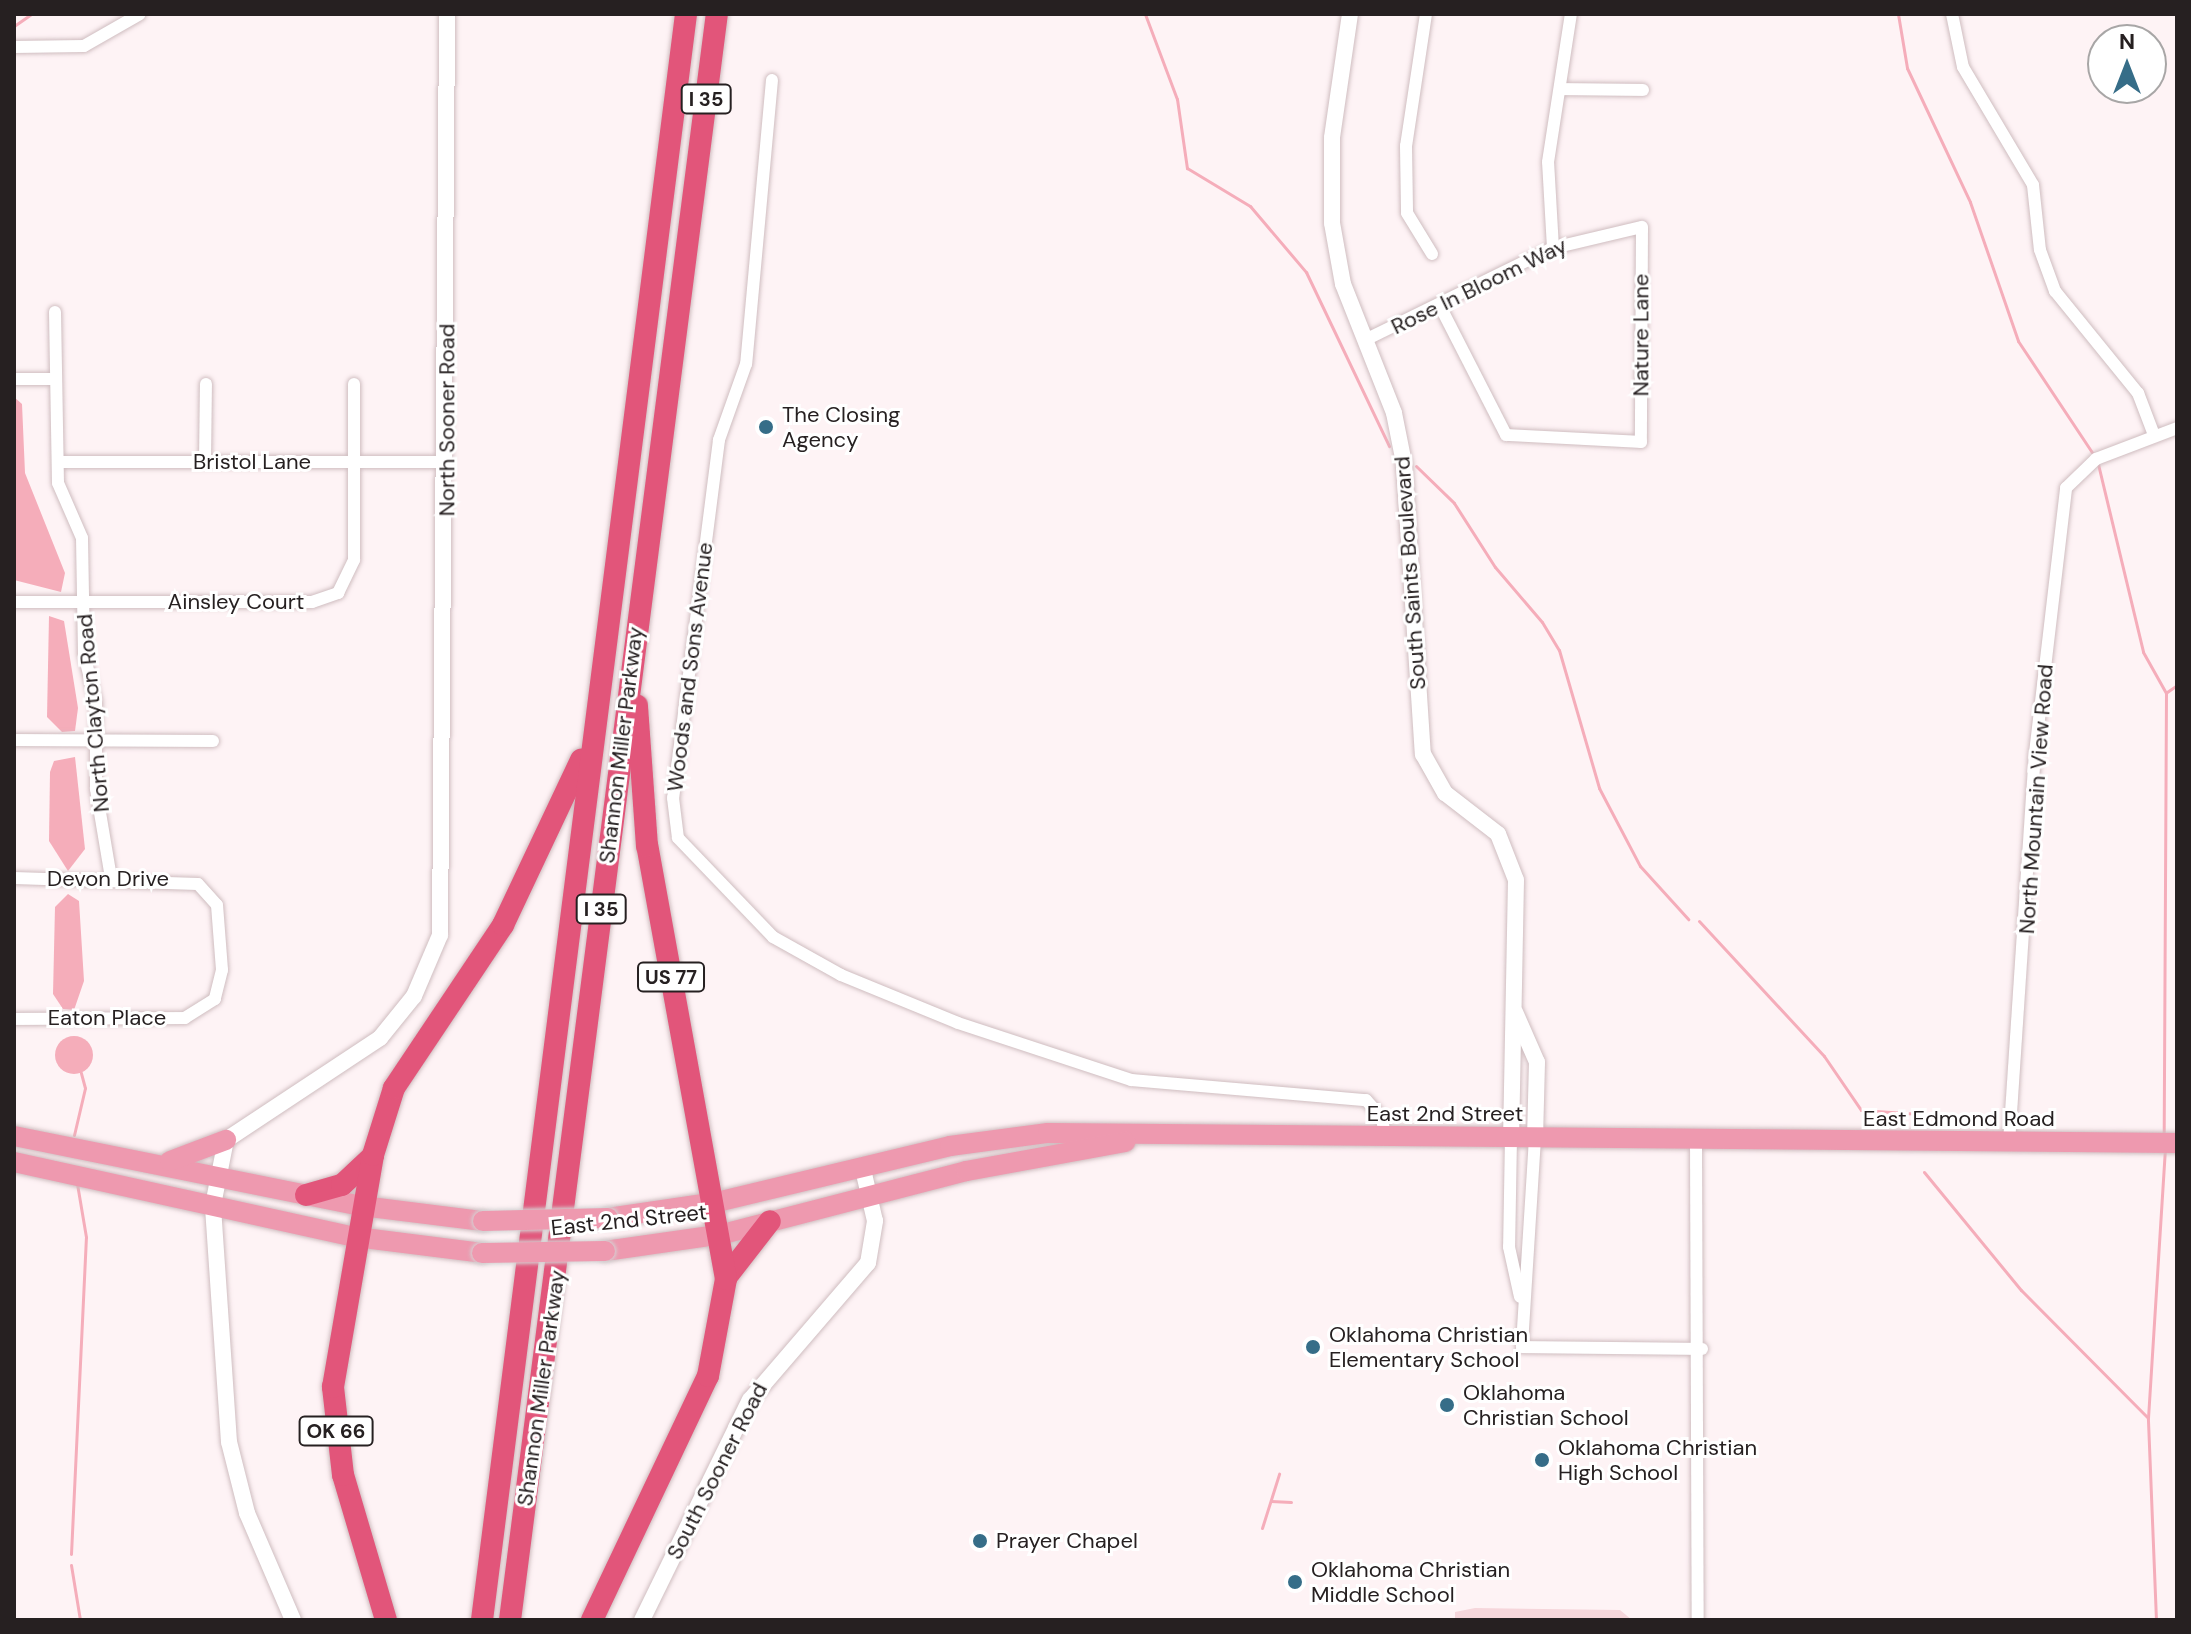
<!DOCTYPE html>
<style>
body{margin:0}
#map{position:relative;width:2191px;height:1634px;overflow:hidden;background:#fef3f5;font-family:"DM Sans",sans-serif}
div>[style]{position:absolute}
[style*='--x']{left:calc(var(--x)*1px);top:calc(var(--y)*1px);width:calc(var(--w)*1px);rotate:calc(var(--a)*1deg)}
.green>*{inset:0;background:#f6d6db}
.water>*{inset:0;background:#f5adba}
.round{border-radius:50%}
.stream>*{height:3px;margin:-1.5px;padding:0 1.5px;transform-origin:1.5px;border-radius:1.5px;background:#f5adba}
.roads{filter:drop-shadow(0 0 2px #cfbdc0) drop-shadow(0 0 2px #cfbdc0)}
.minor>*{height:12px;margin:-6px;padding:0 6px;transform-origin:6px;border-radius:6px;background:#fff}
.tertiary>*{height:16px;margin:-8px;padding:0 8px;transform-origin:8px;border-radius:8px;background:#fff}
.primary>*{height:20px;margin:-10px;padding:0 10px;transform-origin:10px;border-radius:10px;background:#ee99af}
.motorway>*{height:22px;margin:-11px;padding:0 11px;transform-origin:11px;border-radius:11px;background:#e2557a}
.bridges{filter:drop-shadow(0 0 2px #d4d2d3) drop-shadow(0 0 2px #d4d2d3)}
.primary-bridge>*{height:20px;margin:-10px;padding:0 10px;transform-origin:10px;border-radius:10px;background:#ee99af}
.dots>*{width:22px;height:22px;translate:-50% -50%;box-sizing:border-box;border:4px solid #fff;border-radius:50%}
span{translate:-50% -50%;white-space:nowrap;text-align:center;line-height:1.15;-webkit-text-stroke:6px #fff;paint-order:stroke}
.shield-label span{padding:2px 6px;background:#fff;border:2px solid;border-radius:6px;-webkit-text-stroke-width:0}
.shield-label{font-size:20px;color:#262021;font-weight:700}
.street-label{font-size:22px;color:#262021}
.poi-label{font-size:22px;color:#262021}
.left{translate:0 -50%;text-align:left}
.frame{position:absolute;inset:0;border:16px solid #262021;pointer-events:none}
.north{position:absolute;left:2087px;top:24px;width:80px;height:80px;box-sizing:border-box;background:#fff;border:2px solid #a8a6a6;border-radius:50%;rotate:0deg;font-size:22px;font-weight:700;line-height:32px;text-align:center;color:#262021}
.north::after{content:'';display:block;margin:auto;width:28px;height:36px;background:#366d88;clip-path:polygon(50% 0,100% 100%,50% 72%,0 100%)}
</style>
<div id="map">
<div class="green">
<div style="clip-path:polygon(1475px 1608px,1620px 1610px,1632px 1620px,1455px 1620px,1455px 1612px)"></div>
</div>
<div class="water">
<div style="clip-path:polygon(14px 397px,22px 404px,25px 473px,65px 573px,61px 592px,14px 580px)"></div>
<div style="clip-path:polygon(49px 616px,64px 621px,78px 708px,75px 731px,62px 732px,47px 717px)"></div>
<div style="clip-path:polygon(75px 757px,85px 849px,68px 871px,49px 841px,50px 772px,54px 761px)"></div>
<div style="clip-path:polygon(68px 894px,79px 901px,84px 981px,74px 1010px,63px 1009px,53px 994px,55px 907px)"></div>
<div class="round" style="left:55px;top:1036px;width:38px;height:38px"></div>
</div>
<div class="stream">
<div style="--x:1145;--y:14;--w:91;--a:69.4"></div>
<div style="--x:1177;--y:99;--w:70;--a:81.8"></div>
<div style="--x:1187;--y:168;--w:74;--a:31.1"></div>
<div style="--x:1250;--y:206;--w:87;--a:49.7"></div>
<div style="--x:1306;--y:272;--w:193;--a:64.5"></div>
<div style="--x:1898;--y:14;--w:55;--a:80.5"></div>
<div style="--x:1907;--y:68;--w:148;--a:64.8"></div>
<div style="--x:1970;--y:202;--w:147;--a:70.9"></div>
<div style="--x:2018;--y:341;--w:139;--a:56.4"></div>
<div style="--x:14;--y:26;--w:21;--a:-35"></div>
<div style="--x:2098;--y:464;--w:193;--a:76.5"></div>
<div style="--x:2143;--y:652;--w:47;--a:60.7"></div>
<div style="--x:2166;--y:693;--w:441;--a:90.3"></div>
<div style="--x:1416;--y:466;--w:53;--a:44.2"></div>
<div style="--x:1454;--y:503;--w:76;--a:57.4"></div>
<div style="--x:1495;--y:567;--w:72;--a:49.5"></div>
<div style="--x:1542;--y:622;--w:33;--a:59"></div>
<div style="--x:1559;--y:650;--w:144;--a:73.8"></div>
<div style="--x:1599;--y:788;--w:88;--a:62.3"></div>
<div style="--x:1640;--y:866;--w:72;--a:47.8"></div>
<div style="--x:2167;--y:692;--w:12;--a:-35"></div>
<div style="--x:1699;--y:921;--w:184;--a:47.2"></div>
<div style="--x:1824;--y:1056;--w:65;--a:55.6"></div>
<div style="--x:1861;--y:1110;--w:59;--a:3.9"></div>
<div style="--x:1920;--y:1114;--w:9;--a:77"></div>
<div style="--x:74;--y:1135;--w:48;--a:-76.8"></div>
<div style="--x:85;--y:1088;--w:16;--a:-105"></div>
<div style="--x:1924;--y:1172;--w:153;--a:50.6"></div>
<div style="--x:2021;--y:1290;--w:180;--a:45.2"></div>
<div style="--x:1271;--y:1501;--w:20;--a:3"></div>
<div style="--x:1262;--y:1528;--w:57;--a:-72.5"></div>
<div style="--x:71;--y:1554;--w:317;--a:-87.3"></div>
<div style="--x:86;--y:1237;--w:54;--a:-99.6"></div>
<div style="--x:71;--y:1565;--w:56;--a:80.7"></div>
<div style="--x:2156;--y:1620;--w:202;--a:-92.3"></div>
<div style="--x:2148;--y:1418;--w:269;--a:-86.4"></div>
</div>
<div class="roads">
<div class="minor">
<div style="--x:1426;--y:14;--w:134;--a:98.6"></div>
<div style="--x:1406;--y:146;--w:67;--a:89.1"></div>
<div style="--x:1407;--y:213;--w:48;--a:58.6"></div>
<div style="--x:1952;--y:14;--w:54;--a:78.3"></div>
<div style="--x:1963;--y:67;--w:137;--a:59.3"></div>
<div style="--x:2033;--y:185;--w:65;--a:83.9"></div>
<div style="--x:2040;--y:250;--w:44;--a:69.9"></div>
<div style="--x:2055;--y:291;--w:132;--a:50.9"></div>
<div style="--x:2138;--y:393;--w:45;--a:69.1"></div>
<div style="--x:14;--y:47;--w:70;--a:-0.8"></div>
<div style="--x:84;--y:46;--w:64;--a:-29.7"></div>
<div style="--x:772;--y:80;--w:285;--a:95.2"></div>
<div style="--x:746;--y:364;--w:81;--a:109.6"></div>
<div style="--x:719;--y:440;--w:361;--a:97.3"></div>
<div style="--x:673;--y:798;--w:40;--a:82.9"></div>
<div style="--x:678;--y:838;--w:137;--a:46.2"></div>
<div style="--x:773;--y:937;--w:78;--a:29.2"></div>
<div style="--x:841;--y:975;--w:126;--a:22.3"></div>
<div style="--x:958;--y:1023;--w:182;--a:18.2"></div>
<div style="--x:1131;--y:1080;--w:236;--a:4.9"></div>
<div style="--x:1366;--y:1100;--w:24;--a:48"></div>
<div style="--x:1382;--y:1118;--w:20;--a:81"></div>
<div style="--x:1560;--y:89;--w:83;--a:0.7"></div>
<div style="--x:1553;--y:248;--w:86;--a:-93.3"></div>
<div style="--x:1548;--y:162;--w:150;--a:-81.2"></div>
<div style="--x:55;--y:312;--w:171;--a:89"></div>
<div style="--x:58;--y:483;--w:60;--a:66.4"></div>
<div style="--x:82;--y:538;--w:116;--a:89"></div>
<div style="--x:84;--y:654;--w:49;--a:76"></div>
<div style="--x:96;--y:702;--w:87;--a:90"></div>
<div style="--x:96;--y:789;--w:90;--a:80.4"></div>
<div style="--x:1365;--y:340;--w:209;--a:-26.1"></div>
<div style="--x:1553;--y:248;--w:91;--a:-13.3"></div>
<div style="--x:1642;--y:227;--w:215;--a:90.3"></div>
<div style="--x:1641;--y:442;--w:135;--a:-177"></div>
<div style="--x:1506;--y:435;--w:145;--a:-117.1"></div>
<div style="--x:14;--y:379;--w:41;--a:0"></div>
<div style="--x:58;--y:462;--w:389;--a:0"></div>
<div style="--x:205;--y:462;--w:78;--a:-89.3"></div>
<div style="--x:14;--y:602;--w:298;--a:0"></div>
<div style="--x:312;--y:602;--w:28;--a:-19"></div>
<div style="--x:338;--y:593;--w:37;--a:-64"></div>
<div style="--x:354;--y:560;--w:176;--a:-90"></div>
<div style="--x:14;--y:740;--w:199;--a:0.3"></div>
<div style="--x:14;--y:878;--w:184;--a:1.9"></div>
<div style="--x:198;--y:884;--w:28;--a:48"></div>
<div style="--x:217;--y:905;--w:65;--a:85.6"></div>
<div style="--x:222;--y:970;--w:30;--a:104"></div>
<div style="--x:215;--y:999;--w:36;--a:148"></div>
<div style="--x:185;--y:1018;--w:171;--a:179.7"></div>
<div style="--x:1511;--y:1137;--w:110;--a:91"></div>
<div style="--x:1509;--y:1247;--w:51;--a:77.6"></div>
<div style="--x:1535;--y:1138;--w:209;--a:93.6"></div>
<div style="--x:1522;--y:1347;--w:180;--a:0.6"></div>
<div style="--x:1696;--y:1141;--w:479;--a:89.8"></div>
<div style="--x:2009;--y:1143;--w:391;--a:-86.2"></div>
<div style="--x:2035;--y:753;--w:267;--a:-83.3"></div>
<div style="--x:2066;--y:488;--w:42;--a:-44"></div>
<div style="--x:2096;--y:459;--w:87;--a:-20.9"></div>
</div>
<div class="tertiary">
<div style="--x:1350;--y:14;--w:125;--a:98.3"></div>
<div style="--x:1332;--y:138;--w:85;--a:90"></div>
<div style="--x:1332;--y:223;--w:62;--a:79.8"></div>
<div style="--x:1343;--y:284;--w:139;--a:68.4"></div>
<div style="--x:1394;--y:413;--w:51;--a:78.7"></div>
<div style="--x:1404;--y:463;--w:292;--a:86.3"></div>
<div style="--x:1423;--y:754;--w:45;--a:60.6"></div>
<div style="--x:1445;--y:793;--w:67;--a:37.7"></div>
<div style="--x:1498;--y:834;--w:49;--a:68.6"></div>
<div style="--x:1516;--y:880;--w:257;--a:91.1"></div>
<div style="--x:1515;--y:1012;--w:55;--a:66.3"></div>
<div style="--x:1537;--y:1062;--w:76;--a:91.5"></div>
<div style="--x:293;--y:1620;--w:116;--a:-113.3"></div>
<div style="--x:247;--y:1513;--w:73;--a:-104.2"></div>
<div style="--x:229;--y:1442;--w:238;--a:-93.9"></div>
<div style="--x:213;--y:1205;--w:66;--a:-78.7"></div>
<div style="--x:226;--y:1140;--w:185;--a:-33.5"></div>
<div style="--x:380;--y:1038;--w:54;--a:-51"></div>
<div style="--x:414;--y:996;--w:66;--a:-66.9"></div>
<div style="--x:440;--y:935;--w:921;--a:-89.56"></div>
<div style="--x:642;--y:1620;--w:245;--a:-63.9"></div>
<div style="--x:750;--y:1400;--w:181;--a:-49.3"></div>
<div style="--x:868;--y:1263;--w:43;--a:-80.5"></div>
<div style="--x:875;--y:1221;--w:57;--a:-103.1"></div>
</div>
<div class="primary">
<div style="--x:14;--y:1136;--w:355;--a:11.4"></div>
<div style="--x:362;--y:1206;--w:122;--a:7.1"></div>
<div style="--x:170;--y:1161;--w:60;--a:-20.6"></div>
<div style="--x:14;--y:1162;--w:350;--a:12.4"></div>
<div style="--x:356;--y:1237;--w:127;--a:7.2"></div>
<div style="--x:608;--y:1218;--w:110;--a:-8.4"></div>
<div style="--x:717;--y:1202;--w:240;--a:-13.5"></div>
<div style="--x:950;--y:1146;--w:99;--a:-7.6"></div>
<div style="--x:1048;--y:1133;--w:1129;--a:0.51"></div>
<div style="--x:605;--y:1251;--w:119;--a:-8.2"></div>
<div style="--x:723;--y:1234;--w:251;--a:-14.5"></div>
<div style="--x:966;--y:1171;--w:162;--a:-10.3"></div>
</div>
<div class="motorway">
<div style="--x:306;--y:1195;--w:37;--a:-16"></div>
<div style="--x:342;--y:1185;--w:42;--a:-43.1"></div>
<div style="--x:728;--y:1275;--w:68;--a:-52.1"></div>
<div style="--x:386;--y:1620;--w:151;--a:-106.5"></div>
<div style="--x:343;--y:1475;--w:89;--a:-96.5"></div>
<div style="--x:333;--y:1387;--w:235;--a:-80.2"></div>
<div style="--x:373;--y:1155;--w:70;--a:-72.6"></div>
<div style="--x:394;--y:1088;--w:196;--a:-56.2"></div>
<div style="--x:503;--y:925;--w:183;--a:-64.7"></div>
<div style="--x:482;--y:1620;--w:1619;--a:-82.76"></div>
<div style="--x:510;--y:1620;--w:1619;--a:-82.66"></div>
<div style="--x:592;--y:1620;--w:270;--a:-64.6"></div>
<div style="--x:708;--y:1376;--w:99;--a:-79.5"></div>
<div style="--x:726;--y:1279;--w:440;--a:-100.3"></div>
<div style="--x:647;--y:846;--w:141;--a:-94.1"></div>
</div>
</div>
<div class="bridges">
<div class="primary-bridge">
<div style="--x:483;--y:1221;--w:125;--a:-1.4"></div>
<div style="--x:482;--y:1253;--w:123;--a:-0.9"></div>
</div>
</div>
<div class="dots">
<div style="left:766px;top:427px;background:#366d88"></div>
<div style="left:1313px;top:1347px;background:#366d88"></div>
<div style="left:1447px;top:1405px;background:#366d88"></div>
<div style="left:1542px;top:1460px;background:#366d88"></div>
<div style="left:980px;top:1541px;background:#366d88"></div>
<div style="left:1295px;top:1582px;background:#366d88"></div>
</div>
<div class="shield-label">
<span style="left:706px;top:99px">I 35</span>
<span style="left:601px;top:909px">I 35</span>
<span style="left:671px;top:977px">US 77</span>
<span style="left:336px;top:1431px">OK 66</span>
</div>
<div class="street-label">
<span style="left:1479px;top:286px;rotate:-26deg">Rose In Bloom Way</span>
<span style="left:1641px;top:335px;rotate:-90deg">Nature Lane</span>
<span style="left:447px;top:420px;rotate:-90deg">North Sooner Road</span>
<span style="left:252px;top:462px">Bristol Lane</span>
<span style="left:1410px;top:573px;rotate:-94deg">South Saints Boulevard</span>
<span style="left:236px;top:602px">Ainsley Court</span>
<span style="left:690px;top:667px;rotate:-83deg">Woods and Sons Avenue</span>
<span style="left:93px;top:713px;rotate:-95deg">North Clayton Road</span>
<span style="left:621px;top:745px;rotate:-83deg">Shannon Miller Parkway</span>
<span style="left:2036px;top:799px;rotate:-86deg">North Mountain View Road</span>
<span style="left:108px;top:879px">Devon Drive</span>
<span style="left:107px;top:1018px">Eaton Place</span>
<span style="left:1445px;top:1114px">East 2nd Street</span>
<span style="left:1959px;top:1119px">East Edmond Road</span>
<span style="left:629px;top:1220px;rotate:-6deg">East 2nd Street</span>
<span style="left:541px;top:1388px;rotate:-82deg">Shannon Miller Parkway</span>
<span style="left:717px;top:1471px;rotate:-63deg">South Sooner Road</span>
</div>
<div class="poi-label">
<span class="left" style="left:782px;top:427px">The Closing<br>Agency</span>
<span class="left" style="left:1329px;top:1347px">Oklahoma Christian<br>Elementary School</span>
<span class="left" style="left:1463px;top:1405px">Oklahoma<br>Christian School</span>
<span class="left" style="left:1558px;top:1460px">Oklahoma Christian<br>High School</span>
<span class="left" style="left:996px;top:1541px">Prayer Chapel</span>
<span class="left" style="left:1311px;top:1582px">Oklahoma Christian<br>Middle School</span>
</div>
<div class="frame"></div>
<div class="north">N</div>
</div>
